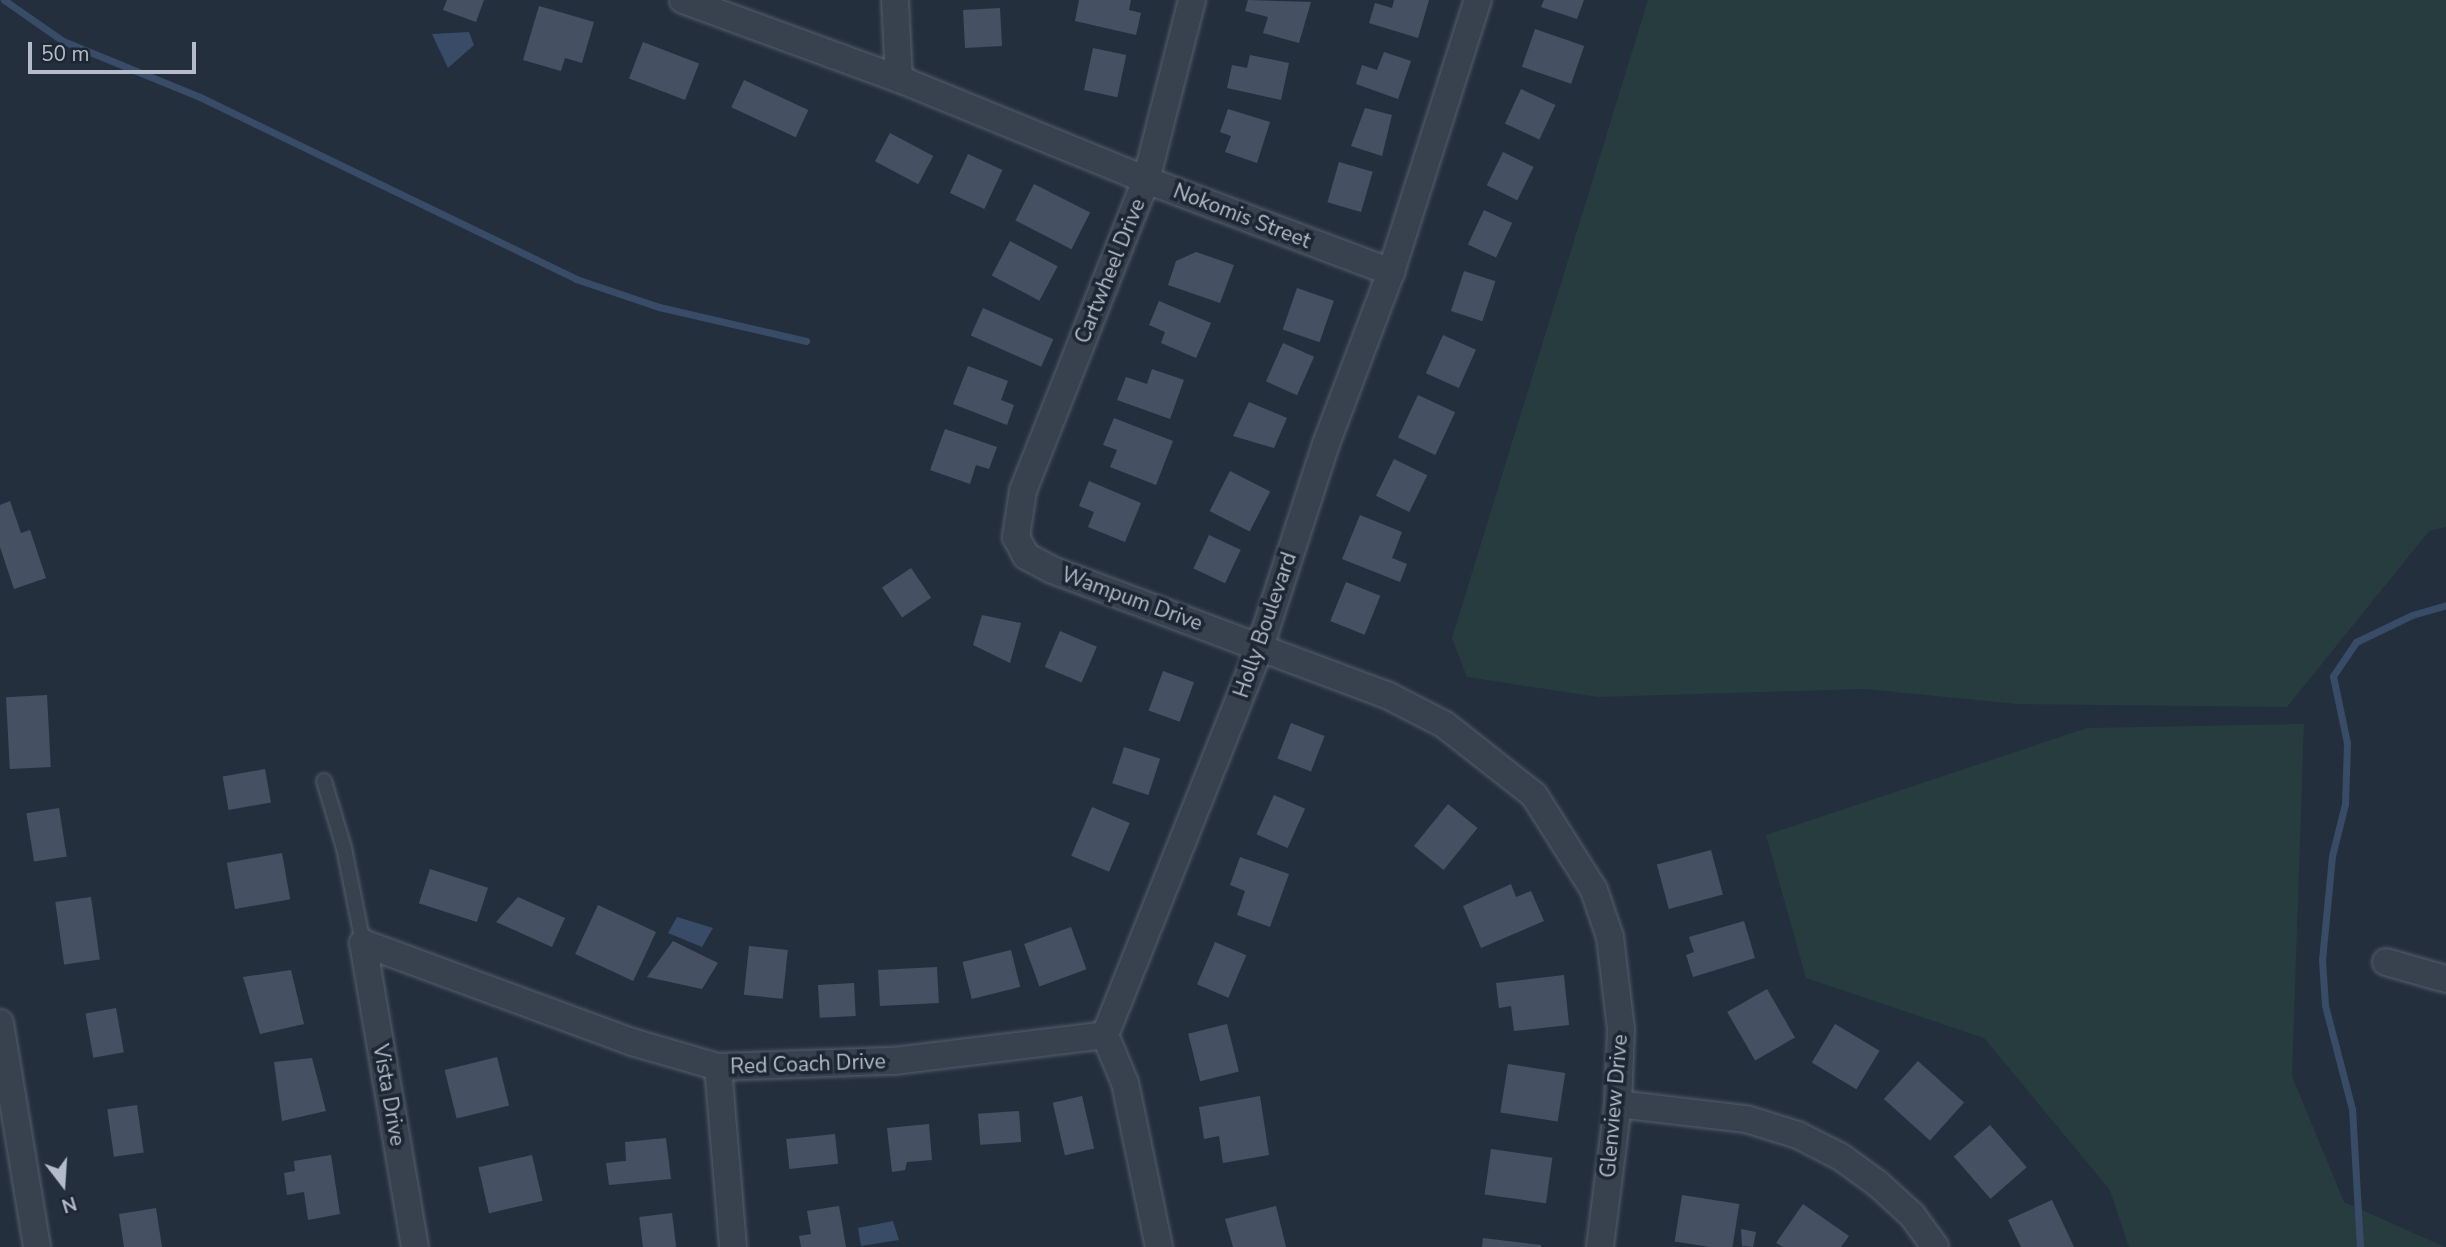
<!DOCTYPE html>
<style>
body{margin:0}
#map{position:relative;width:2446px;height:1247px;overflow:hidden;background:#242f3e;font-family:"Nunito Sans",sans-serif}
div>[style]{position:absolute}
[style*='--x']{left:calc(var(--x)*1px);top:calc(var(--y)*1px);width:calc(var(--w)*1px);rotate:calc(var(--a)*1deg)}
.green>*{inset:0;background:#263c3f}
.water>*{inset:0;background:#394c67}
.stream>*{height:7px;margin:-3.5px;padding:0 3.5px;transform-origin:3.5px;border-radius:3.5px;background:#394c67}
.building>*{inset:0;background:#455162;transform-origin:0 0}
.roads{filter:drop-shadow(0 0 2px #565f6c) drop-shadow(0 0 2px #565f6c)}
.service>*{height:14px;margin:-7px;padding:0 7px;transform-origin:7px;border-radius:7px;background:#38414e}
.minor>*{height:26px;margin:-13px;padding:0 13px;transform-origin:13px;border-radius:13px;background:#38414e}
span{translate:-50% -50%;white-space:nowrap;text-align:center;line-height:1.15;-webkit-text-stroke:7px #1d2633;paint-order:stroke}
.street-label{font-size:21px;color:#b4bcc9}
.north{position:absolute;left:28px;top:1149px;width:70px;height:70px;-webkit-text-stroke:5px #1d2633;paint-order:stroke;rotate:163deg;font-size:19px;font-weight:700;line-height:28px;text-align:center;color:#b4bcc9}
.north::after{content:'';display:block;margin:auto;width:24px;height:32px;background:#b4bcc9;clip-path:polygon(50% 0,100% 100%,50% 72%,0 100%)}
.scale{position:absolute;left:28px;top:42px;width:168px;height:32px;box-sizing:border-box;border:4px solid #b4bcc9;border-top:0;padding-left:9px;font-size:21px;line-height:24px;white-space:nowrap;color:#b4bcc9;-webkit-text-stroke:5px #1d2633;paint-order:stroke}
</style>
<div id="map">
<div class="green">
<div style="clip-path:polygon(1648px 0,2446px 0,2446px 527px,2429px 531px,2287px 707px,2017px 704px,1865px 689px,1598px 697px,1467px 677px,1452px 638px)"></div>
<div style="clip-path:polygon(2304px 724px,2292px 1076px,2344px 1202px,2445px 1247px,2129px 1247px,2110px 1190px,1984px 1038px,1806px 978px,1766px 835px,2087px 728px)"></div>
</div>
<div class="water">
<div style="clip-path:polygon(469px 32px,474px 45px,448px 68px,432px 34px)"></div>
<div style="clip-path:polygon(677px 917px,713px 928px,702px 947px,668px 933px)"></div>
<div style="clip-path:polygon(893px 1221px,899px 1240px,861px 1246px,858px 1228px)"></div>
</div>
<div class="stream">
<div style="--x:4;--y:0;--w:72;--a:34.8"></div>
<div style="--x:63;--y:41;--w:148;--a:22.2"></div>
<div style="--x:200;--y:97;--w:418;--a:25.8"></div>
<div style="--x:576;--y:279;--w:88;--a:18.6"></div>
<div style="--x:659;--y:307;--w:151;--a:13"></div>
<div style="--x:2360;--y:1247;--w:138;--a:-93.3"></div>
<div style="--x:2352;--y:1109;--w:107;--a:-104.6"></div>
<div style="--x:2325;--y:1005;--w:45;--a:-93.8"></div>
<div style="--x:2322;--y:960;--w:104;--a:-84.5"></div>
<div style="--x:2332;--y:856;--w:54;--a:-76"></div>
<div style="--x:2345;--y:804;--w:61;--a:-88.1"></div>
<div style="--x:2347;--y:743;--w:68;--a:-101.8"></div>
<div style="--x:2333;--y:676;--w:41;--a:-55.9"></div>
<div style="--x:2356;--y:642;--w:62;--a:-25.7"></div>
<div style="--x:2412;--y:615;--w:35;--a:-16"></div>
</div>
<div class="building">
<div style="clip-path:polygon(447px 0,484px 0,476px 22px,443px 10px)"></div>
<div style="clip-path:polygon(1079px 0,1131px 0,1129px 10px,1141px 13px,1136px 35px,1075px 21px)"></div>
<div style="clip-path:polygon(1248px 0,1311px 2px,1299px 43px,1263px 33px,1268px 17px,1245px 11px)"></div>
<div style="clip-path:polygon(1394px 0,1429px 0,1418px 38px,1369px 23px,1375px 3px,1392px 8px)"></div>
<div style="clip-path:polygon(1544px 0,1584px 0,1577px 19px,1541px 7px)"></div>
<div style="clip-path:polygon(539px 6px,594px 22px,582px 63px,565px 58px,561px 71px,523px 60px)"></div>
<div style="left:1000px;top:8px;width:38px;height:37px;rotate:87deg"></div>
<div style="left:1535px;top:29px;width:52px;height:40px;rotate:19deg"></div>
<div style="left:643px;top:42px;width:60px;height:39px;rotate:21deg"></div>
<div style="left:1093px;top:48px;width:34px;height:43px;rotate:12deg"></div>
<div style="clip-path:polygon(1384px 52px,1411px 61px,1398px 99px,1356px 84px,1362px 65px,1377px 70px)"></div>
<div style="clip-path:polygon(1250px 55px,1289px 63px,1281px 100px,1227px 88px,1232px 65px,1247px 68px)"></div>
<div style="left:744px;top:80px;width:71px;height:30px;rotate:25deg"></div>
<div style="left:1521px;top:89px;width:38px;height:38px;rotate:25deg"></div>
<div style="clip-path:polygon(1365px 108px,1392px 115px,1382px 156px,1351px 146px)"></div>
<div style="clip-path:polygon(1228px 109px,1270px 122px,1257px 163px,1225px 152px,1231px 136px,1220px 132px)"></div>
<div style="left:890px;top:133px;width:49px;height:32px;rotate:28deg"></div>
<div style="left:1503px;top:152px;width:34px;height:37px;rotate:26deg"></div>
<div style="left:968px;top:154px;width:38px;height:43px;rotate:25deg"></div>
<div style="left:1339px;top:162px;width:35px;height:42px;rotate:16deg"></div>
<div style="left:1034px;top:184px;width:63px;height:41px;rotate:27deg"></div>
<div style="left:1484px;top:210px;width:31px;height:38px;rotate:25deg"></div>
<div style="left:1010px;top:241px;width:54px;height:39px;rotate:28deg"></div>
<div style="clip-path:polygon(1196px 252px,1234px 265px,1220px 303px,1168px 285px,1176px 261px)"></div>
<div style="left:1464px;top:271px;width:33px;height:42px;rotate:18deg"></div>
<div style="left:1297px;top:288px;width:39px;height:44px;rotate:19deg"></div>
<div style="clip-path:polygon(1159px 301px,1211px 323px,1196px 358px,1161px 343px,1165px 332px,1149px 325px)"></div>
<div style="left:983px;top:308px;width:77px;height:30px;rotate:24deg"></div>
<div style="left:1443px;top:335px;width:36px;height:42px;rotate:24deg"></div>
<div style="left:1283px;top:343px;width:34px;height:42px;rotate:24deg"></div>
<div style="clip-path:polygon(968px 366px,1008px 381px,1001px 400px,1014px 405px,1007px 425px,953px 404px)"></div>
<div style="clip-path:polygon(1152px 369px,1184px 380px,1170px 419px,1117px 400px,1126px 377px,1147px 384px)"></div>
<div style="left:1418px;top:395px;width:41px;height:47px;rotate:25deg"></div>
<div style="clip-path:polygon(1249px 402px,1287px 418px,1274px 448px,1233px 436px)"></div>
<div style="clip-path:polygon(1114px 418px,1173px 441px,1156px 485px,1110px 467px,1117px 450px,1103px 445px)"></div>
<div style="clip-path:polygon(945px 429px,997px 447px,989px 469px,976px 465px,970px 484px,930px 470px)"></div>
<div style="left:1394px;top:459px;width:37px;height:41px;rotate:26deg"></div>
<div style="left:1230px;top:471px;width:45px;height:45px;rotate:27deg"></div>
<div style="clip-path:polygon(1089px 481px,1141px 503px,1125px 542px,1088px 527px,1094px 512px,1079px 506px)"></div>
<div style="clip-path:polygon(10px 501px,21px 533px,30px 530px,46px 578px,14px 589px,0 547px,0 505px)"></div>
<div style="clip-path:polygon(1360px 515px,1402px 532px,1392px 558px,1407px 564px,1400px 582px,1342px 559px)"></div>
<div style="left:1209px;top:535px;width:35px;height:37px;rotate:25deg"></div>
<div style="left:911px;top:568px;width:36px;height:35px;rotate:56deg"></div>
<div style="left:1346px;top:582px;width:37px;height:42px;rotate:22deg"></div>
<div style="clip-path:polygon(982px 615px,1021px 623px,1010px 663px,973px 645px)"></div>
<div style="left:1060px;top:631px;width:40px;height:39px;rotate:23deg"></div>
<div style="left:1163px;top:671px;width:33px;height:42px;rotate:20deg"></div>
<div style="left:47px;top:695px;width:72px;height:41px;rotate:87deg"></div>
<div style="left:1291px;top:723px;width:36px;height:38px;rotate:21deg"></div>
<div style="left:1124px;top:747px;width:38px;height:38px;rotate:18deg"></div>
<div style="left:265px;top:769px;width:34px;height:43px;rotate:80deg"></div>
<div style="left:1274px;top:795px;width:34px;height:43px;rotate:24deg"></div>
<div style="left:1448px;top:804px;width:38px;height:54px;rotate:39deg"></div>
<div style="left:1092px;top:807px;width:41px;height:53px;rotate:23deg"></div>
<div style="left:59px;top:808px;width:49px;height:33px;rotate:81deg"></div>
<div style="left:1711px;top:850px;width:46px;height:56px;rotate:75deg"></div>
<div style="left:282px;top:853px;width:47px;height:56px;rotate:80deg"></div>
<div style="clip-path:polygon(1240px 857px,1289px 874px,1270px 927px,1237px 915px,1245px 891px,1230px 885px)"></div>
<div style="left:430px;top:869px;width:61px;height:36px;rotate:18deg"></div>
<div style="clip-path:polygon(1511px 884px,1516px 897px,1531px 891px,1544px 921px,1481px 948px,1463px 906px)"></div>
<div style="left:91px;top:897px;width:63px;height:36px;rotate:82deg"></div>
<div style="clip-path:polygon(518px 897px,565px 918px,552px 947px,496px 922px)"></div>
<div style="left:598px;top:905px;width:64px;height:54px;rotate:25deg"></div>
<div style="clip-path:polygon(1744px 921px,1755px 958px,1693px 977px,1686px 955px,1694px 952px,1689px 937px)"></div>
<div style="left:1071px;top:927px;width:45px;height:50px;rotate:70deg"></div>
<div style="clip-path:polygon(673px 941px,718px 963px,702px 989px,647px 977px)"></div>
<div style="left:1215px;top:942px;width:34px;height:46px;rotate:23deg"></div>
<div style="left:749px;top:946px;width:39px;height:49px;rotate:6deg"></div>
<div style="left:1011px;top:950px;width:38px;height:50px;rotate:76deg"></div>
<div style="left:937px;top:967px;width:36px;height:59px;rotate:87deg"></div>
<div style="clip-path:polygon(291px 970px,304px 1024px,260px 1034px,243px 977px)"></div>
<div style="clip-path:polygon(1564px 975px,1569px 1025px,1514px 1031px,1511px 1006px,1499px 1008px,1496px 983px)"></div>
<div style="left:854px;top:983px;width:33px;height:36px;rotate:87deg"></div>
<div style="left:1767px;top:989px;width:56px;height:46px;rotate:60deg"></div>
<div style="left:116px;top:1008px;width:45px;height:31px;rotate:80deg"></div>
<div style="left:1227px;top:1024px;width:49px;height:40px;rotate:76deg"></div>
<div style="left:1835px;top:1024px;width:52px;height:45px;rotate:31deg"></div>
<div style="left:497px;top:1057px;width:50px;height:54px;rotate:76deg"></div>
<div style="clip-path:polygon(312px 1058px,326px 1111px,282px 1121px,274px 1062px)"></div>
<div style="left:1918px;top:1061px;width:62px;height:51px;rotate:42deg"></div>
<div style="left:1508px;top:1064px;width:58px;height:49px;rotate:9deg"></div>
<div style="left:1082px;top:1096px;width:54px;height:30px;rotate:77deg"></div>
<div style="clip-path:polygon(1260px 1096px,1269px 1155px,1223px 1163px,1219px 1136px,1204px 1139px,1199px 1107px)"></div>
<div style="left:137px;top:1105px;width:48px;height:30px;rotate:82deg"></div>
<div style="left:1019px;top:1111px;width:31px;height:41px;rotate:86deg"></div>
<div style="clip-path:polygon(929px 1124px,932px 1160px,907px 1162px,905px 1170px,892px 1172px,887px 1128px)"></div>
<div style="left:1990px;top:1125px;width:56px;height:48px;rotate:49deg"></div>
<div style="left:835px;top:1134px;width:30px;height:49px;rotate:84deg"></div>
<div style="clip-path:polygon(666px 1138px,671px 1179px,609px 1185px,606px 1163px,626px 1161px,625px 1142px)"></div>
<div style="left:1491px;top:1149px;width:62px;height:46px;rotate:8deg"></div>
<div style="clip-path:polygon(331px 1155px,340px 1214px,308px 1220px,304px 1192px,287px 1195px,284px 1173px,295px 1171px,294px 1161px)"></div>
<div style="left:532px;top:1155px;width:47px;height:55px;rotate:77deg"></div>
<div style="left:1682px;top:1195px;width:58px;height:47px;rotate:9deg"></div>
<div style="clip-path:polygon(2052px 1200px,2074px 1247px,2021px 1247px,2008px 1220px)"></div>
<div style="clip-path:polygon(1803px 1204px,1849px 1236px,1841px 1247px,1783px 1247px,1776px 1243px)"></div>
<div style="clip-path:polygon(839px 1206px,846px 1247px,801px 1247px,799px 1236px,811px 1234px,807px 1211px)"></div>
<div style="clip-path:polygon(1276px 1206px,1286px 1247px,1233px 1247px,1225px 1219px)"></div>
<div style="clip-path:polygon(156px 1208px,162px 1247px,124px 1247px,119px 1214px)"></div>
<div style="left:672px;top:1213px;width:34px;height:33px;rotate:83deg"></div>
<div style="clip-path:polygon(1741px 1229px,1756px 1232px,1753px 1247px,1742px 1246px)"></div>
<div style="clip-path:polygon(1483px 1238px,1541px 1245px,1541px 1247px,1482px 1247px)"></div>
</div>
<div class="roads">
<div class="service">
<div style="--x:324;--y:781;--w:70;--a:73.4"></div>
<div style="--x:344;--y:848;--w:97;--a:78.7"></div>
</div>
<div class="minor">
<div style="--x:683;--y:0;--w:230;--a:20.1"></div>
<div style="--x:899;--y:79;--w:267;--a:22.2"></div>
<div style="--x:1146;--y:180;--w:262;--a:20.6"></div>
<div style="--x:895;--y:0;--w:79;--a:87.1"></div>
<div style="--x:1192;--y:0;--w:186;--a:104.3"></div>
<div style="--x:1146;--y:180;--w:334;--a:111.6"></div>
<div style="--x:1023;--y:491;--w:47;--a:98.7"></div>
<div style="--x:1016;--y:537;--w:21;--a:62"></div>
<div style="--x:1026;--y:556;--w:30;--a:28"></div>
<div style="--x:1052;--y:570;--w:358;--a:20.5"></div>
<div style="--x:1387;--y:695;--w:65;--a:27.3"></div>
<div style="--x:1445;--y:725;--w:113;--a:38.2"></div>
<div style="--x:1534;--y:795;--w:112;--a:57.7"></div>
<div style="--x:1594;--y:890;--w:50;--a:71.2"></div>
<div style="--x:1610;--y:937;--w:93;--a:83.2"></div>
<div style="--x:1621;--y:1029;--w:75;--a:92.3"></div>
<div style="--x:1618;--y:1104;--w:144;--a:97.2"></div>
<div style="--x:363;--y:943;--w:287;--a:20.2"></div>
<div style="--x:632;--y:1042;--w:90;--a:16.2"></div>
<div style="--x:718;--y:1067;--w:176;--a:-2"></div>
<div style="--x:894;--y:1061;--w:213;--a:-7"></div>
<div style="--x:363;--y:943;--w:308;--a:80.3"></div>
<div style="--x:2386;--y:962;--w:62;--a:15.8"></div>
<div style="--x:0;--y:1023;--w:227;--a:80.6"></div>
<div style="--x:718;--y:1067;--w:181;--a:85.2"></div>
<div style="--x:1618;--y:1104;--w:129;--a:6.7"></div>
<div style="--x:1746;--y:1119;--w:54;--a:17.1"></div>
<div style="--x:1798;--y:1135;--w:48;--a:27.1"></div>
<div style="--x:1841;--y:1157;--w:46;--a:36.1"></div>
<div style="--x:1878;--y:1184;--w:46;--a:42.4"></div>
<div style="--x:1912;--y:1215;--w:39;--a:54"></div>
<div style="--x:1159;--y:1247;--w:167;--a:-101.7"></div>
<div style="--x:1125;--y:1083;--w:52;--a:-112.6"></div>
<div style="--x:1105;--y:1035;--w:418;--a:-68.2"></div>
<div style="--x:1260;--y:647;--w:213;--a:-72"></div>
<div style="--x:1326;--y:444;--w:184;--a:-69.3"></div>
<div style="--x:1391;--y:272;--w:286;--a:-72.3"></div>
</div>
</div>
<div class="street-label">
<span style="left:1242px;top:216px;rotate:21deg">Nokomis Street</span>
<span style="left:1110px;top:271px;rotate:-68deg">Cartwheel Drive</span>
<span style="left:1132px;top:599px;rotate:20deg">Wampum Drive</span>
<span style="left:1265px;top:625px;rotate:-71deg">Holly Boulevard</span>
<span style="left:808px;top:1064px;rotate:-2deg">Red Coach Drive</span>
<span style="left:389px;top:1095px;rotate:80deg">Vista Drive</span>
<span style="left:1614px;top:1106px;rotate:-85deg">Glenview Drive</span>
</div>
<div class="north">N</div>
<div class="scale">50 m</div>
</div>
